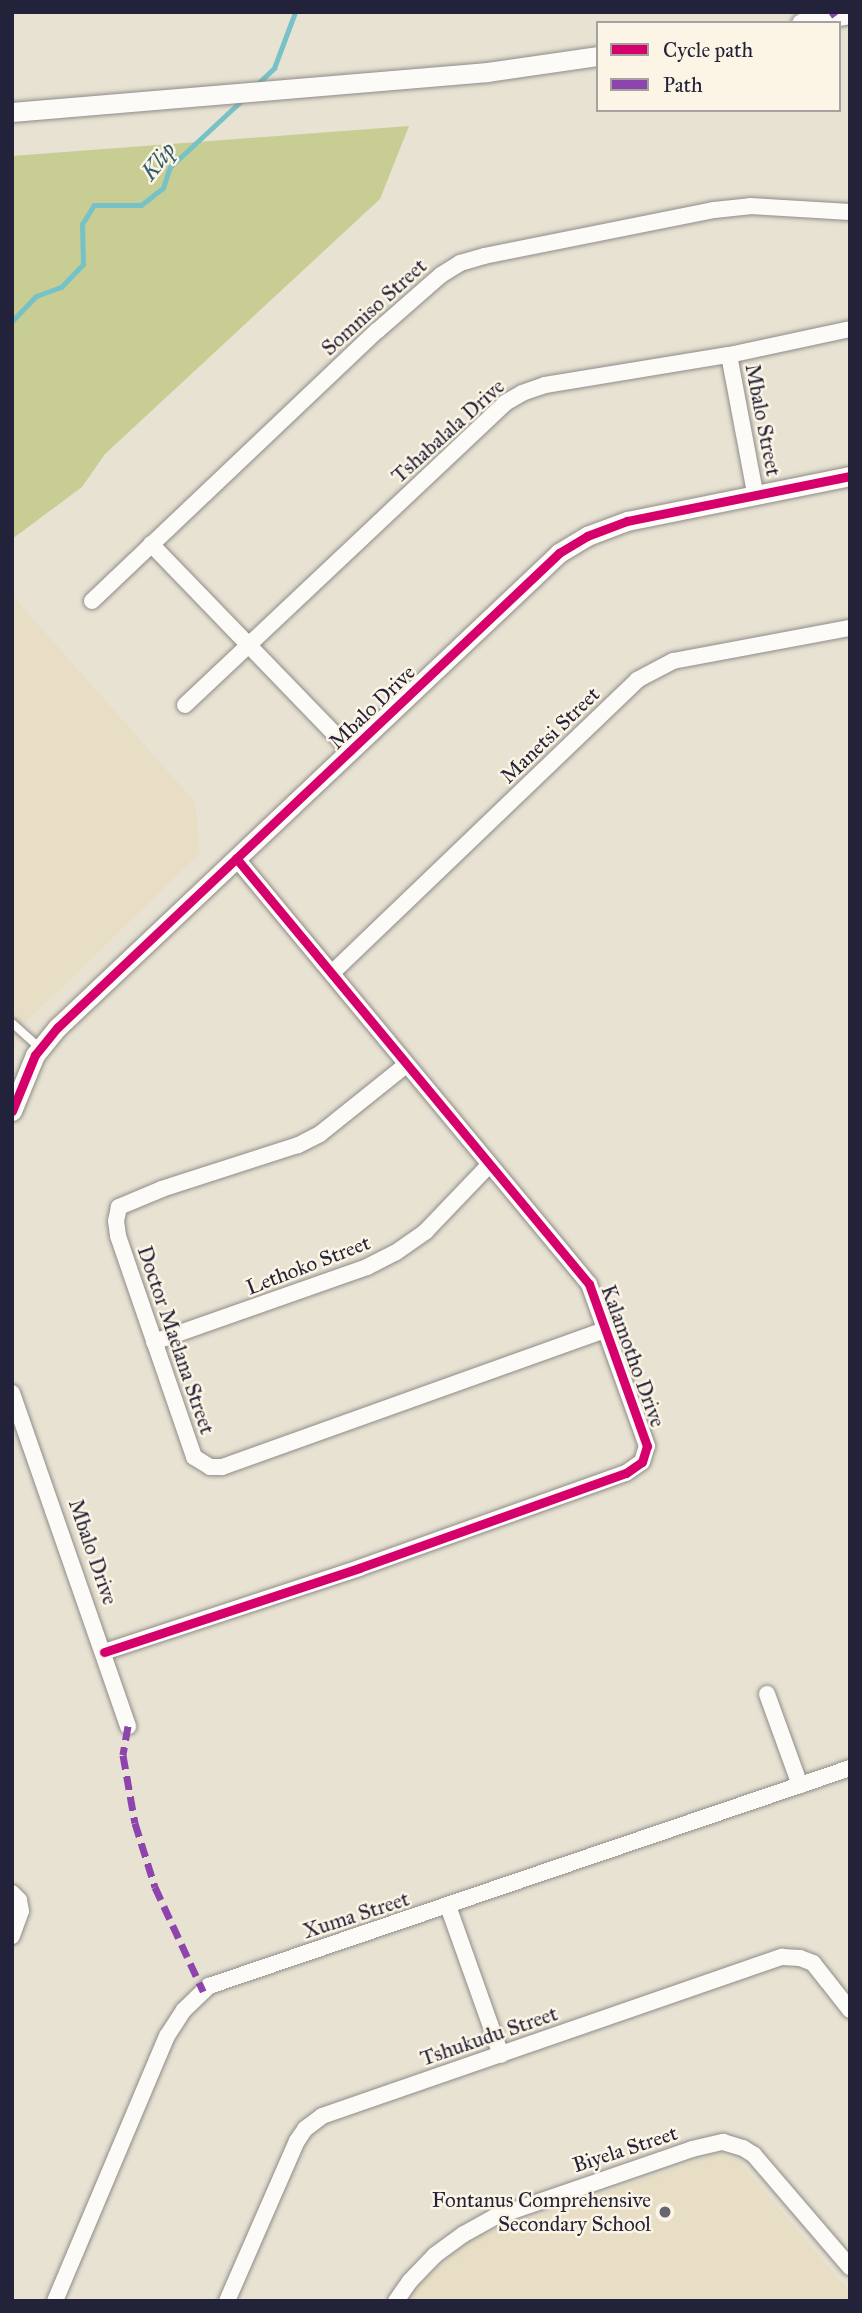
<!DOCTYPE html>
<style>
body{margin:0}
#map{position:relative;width:862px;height:2313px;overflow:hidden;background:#e8e2d3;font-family:"IM FELL Great Primer",serif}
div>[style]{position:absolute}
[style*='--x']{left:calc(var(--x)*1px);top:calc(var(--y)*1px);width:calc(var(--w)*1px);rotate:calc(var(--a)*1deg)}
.built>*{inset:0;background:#e7dec5}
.green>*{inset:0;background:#c8cd93}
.stream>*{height:5px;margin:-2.5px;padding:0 2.5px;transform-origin:2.5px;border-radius:2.5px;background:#77c2c6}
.roads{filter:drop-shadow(0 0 2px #8e8c88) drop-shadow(0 0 2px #8e8c88)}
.service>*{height:8px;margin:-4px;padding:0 4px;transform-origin:4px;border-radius:4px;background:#fcfbf8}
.minor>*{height:16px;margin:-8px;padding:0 8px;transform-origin:8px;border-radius:8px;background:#fcfbf8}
.tertiary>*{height:19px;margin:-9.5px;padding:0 9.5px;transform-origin:9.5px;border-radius:9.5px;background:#fcfbf8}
.quiet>*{height:7px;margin-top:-3.5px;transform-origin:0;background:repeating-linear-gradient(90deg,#8e44ad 0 14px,transparent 0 21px)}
.cycleway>*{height:9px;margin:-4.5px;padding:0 4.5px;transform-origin:4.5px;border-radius:4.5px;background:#d6006c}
.dots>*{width:19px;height:19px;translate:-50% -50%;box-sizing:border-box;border:4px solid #fcf5e5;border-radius:50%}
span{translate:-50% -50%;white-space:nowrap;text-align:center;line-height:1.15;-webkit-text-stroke:5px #fcf5e5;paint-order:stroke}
.street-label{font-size:21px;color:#22223b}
.poi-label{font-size:21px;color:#22223b}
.right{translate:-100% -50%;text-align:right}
.water-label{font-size:23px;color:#305d71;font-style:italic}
.frame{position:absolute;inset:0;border:14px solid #22223b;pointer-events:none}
.legend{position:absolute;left:596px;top:21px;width:245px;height:91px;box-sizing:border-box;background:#fcf5e5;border:2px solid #a5a1a1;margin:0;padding:9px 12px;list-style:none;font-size:21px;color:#22223b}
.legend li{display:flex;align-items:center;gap:14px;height:35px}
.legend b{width:35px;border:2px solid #a5a1a1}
</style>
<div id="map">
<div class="built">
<div style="clip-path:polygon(12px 595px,195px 802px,200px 853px,21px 1027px,12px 1059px)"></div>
<div style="clip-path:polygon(718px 2153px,738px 2160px,850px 2292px,850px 2301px,408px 2301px,411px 2292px,474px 2238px)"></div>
</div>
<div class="green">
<div style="clip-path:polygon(409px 126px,380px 199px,105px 454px,82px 487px,12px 539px,12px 156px)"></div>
</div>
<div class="stream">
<div style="--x:256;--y:85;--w:25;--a:-43"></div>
<div style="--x:274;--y:68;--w:60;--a:-69.4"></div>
<div style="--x:12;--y:321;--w:35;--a:-46"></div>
<div style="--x:36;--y:296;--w:27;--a:-20"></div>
<div style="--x:61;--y:287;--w:32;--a:-46"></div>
<div style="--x:83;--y:264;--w:40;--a:-91.4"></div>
<div style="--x:82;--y:224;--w:22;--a:-58"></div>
<div style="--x:94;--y:205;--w:47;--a:0"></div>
<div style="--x:141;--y:205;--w:28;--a:-38"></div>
<div style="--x:163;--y:188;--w:22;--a:-72"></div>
<div style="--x:170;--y:167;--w:98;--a:-42.9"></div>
</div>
<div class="roads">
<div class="service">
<div style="--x:12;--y:1023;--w:39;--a:42"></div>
</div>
<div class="minor">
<div style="--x:729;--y:355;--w:140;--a:79.3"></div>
<div style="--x:151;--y:544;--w:288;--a:46"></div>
<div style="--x:92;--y:601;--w:393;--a:-43.5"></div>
<div style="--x:377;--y:331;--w:85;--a:-41.2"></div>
<div style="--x:441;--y:275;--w:22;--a:-32"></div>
<div style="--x:460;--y:263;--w:25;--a:-16"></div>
<div style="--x:484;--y:256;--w:235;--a:-11.3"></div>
<div style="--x:714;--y:210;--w:36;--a:-6"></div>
<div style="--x:750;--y:206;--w:100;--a:3.4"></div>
<div style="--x:185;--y:705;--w:440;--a:-43.3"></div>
<div style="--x:505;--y:403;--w:20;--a:-30"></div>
<div style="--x:522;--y:393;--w:24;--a:-19"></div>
<div style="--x:545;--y:385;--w:186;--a:-9.3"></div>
<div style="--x:729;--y:355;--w:124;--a:-12.1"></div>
<div style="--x:333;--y:972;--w:422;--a:-43.8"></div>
<div style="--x:637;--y:680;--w:41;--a:-27.8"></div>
<div style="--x:673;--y:661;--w:180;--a:-10.6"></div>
<div style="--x:406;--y:1065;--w:110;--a:141.3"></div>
<div style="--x:320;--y:1134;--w:25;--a:153"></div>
<div style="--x:298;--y:1145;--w:143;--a:162.1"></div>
<div style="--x:162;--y:1189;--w:47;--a:157.3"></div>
<div style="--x:119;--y:1207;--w:14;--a:102"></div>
<div style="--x:116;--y:1221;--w:15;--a:82"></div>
<div style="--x:118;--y:1236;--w:234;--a:71"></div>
<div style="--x:194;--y:1457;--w:19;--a:32"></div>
<div style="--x:210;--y:1467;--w:12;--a:0"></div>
<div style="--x:222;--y:1467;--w:407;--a:-19.7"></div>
<div style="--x:154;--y:1342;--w:226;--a:-19.4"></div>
<div style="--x:367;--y:1267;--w:31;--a:-27"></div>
<div style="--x:395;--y:1253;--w:38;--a:-35"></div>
<div style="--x:426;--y:1231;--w:91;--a:-46.3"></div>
<div style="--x:12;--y:1393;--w:353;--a:70.8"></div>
<div style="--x:104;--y:1652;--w:268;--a:-18.2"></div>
<div style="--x:359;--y:1568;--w:283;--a:-19.6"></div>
<div style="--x:626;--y:1473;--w:19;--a:-35"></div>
<div style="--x:642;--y:1462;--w:17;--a:-73"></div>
<div style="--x:647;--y:1446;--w:172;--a:-109.7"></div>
<div style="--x:589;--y:1284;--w:553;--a:-129.65"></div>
<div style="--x:767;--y:1694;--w:97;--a:70.1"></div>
<div style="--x:12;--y:1893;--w:10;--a:45"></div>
<div style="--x:19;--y:1900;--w:11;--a:80"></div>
<div style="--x:21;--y:1911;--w:27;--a:110"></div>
<div style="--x:448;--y:1906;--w:158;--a:70.4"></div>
<div style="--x:55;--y:2301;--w:288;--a:-67.1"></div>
<div style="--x:167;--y:2036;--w:31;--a:-57"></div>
<div style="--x:184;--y:2010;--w:35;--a:-44"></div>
<div style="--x:209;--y:1986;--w:677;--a:-18.78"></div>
<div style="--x:227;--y:2301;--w:175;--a:-66.4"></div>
<div style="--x:297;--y:2141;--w:14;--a:-56"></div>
<div style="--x:305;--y:2129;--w:21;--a:-37"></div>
<div style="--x:322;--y:2116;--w:487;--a:-19.1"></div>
<div style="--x:782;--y:1957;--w:18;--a:3"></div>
<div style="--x:800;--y:1958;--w:14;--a:21"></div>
<div style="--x:813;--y:1963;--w:60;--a:51.8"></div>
<div style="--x:396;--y:2301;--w:24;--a:-55"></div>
<div style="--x:410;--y:2281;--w:36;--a:-46"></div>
<div style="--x:435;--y:2255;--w:36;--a:-36"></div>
<div style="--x:464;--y:2234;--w:35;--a:-29"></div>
<div style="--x:495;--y:2217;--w:208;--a:-19"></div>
<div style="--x:692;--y:2149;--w:32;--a:-13"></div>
<div style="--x:723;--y:2142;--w:21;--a:17"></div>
<div style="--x:743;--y:2148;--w:13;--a:32"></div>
<div style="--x:754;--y:2155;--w:148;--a:49.4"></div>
</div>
<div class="tertiary">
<div style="--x:801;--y:23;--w:50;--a:-10.4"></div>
<div style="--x:12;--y:112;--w:477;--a:-4.8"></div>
<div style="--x:487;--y:72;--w:112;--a:-8.2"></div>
<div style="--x:12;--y:1111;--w:61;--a:-67.7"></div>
<div style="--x:35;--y:1055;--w:36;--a:-51"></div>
<div style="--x:58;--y:1027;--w:690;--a:-43.41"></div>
<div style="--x:559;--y:553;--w:33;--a:-31"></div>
<div style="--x:587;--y:536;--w:43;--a:-20.6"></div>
<div style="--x:627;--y:521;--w:227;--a:-11.4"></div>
</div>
</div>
<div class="quiet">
<div style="--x:832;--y:12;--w:5;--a:53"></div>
<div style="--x:128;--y:1726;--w:29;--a:100"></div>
<div style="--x:123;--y:1755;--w:69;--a:80"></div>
<div style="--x:135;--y:1823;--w:67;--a:72.6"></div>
<div style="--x:155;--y:1887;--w:115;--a:65.2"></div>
</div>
<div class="cycleway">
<div style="--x:12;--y:1111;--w:61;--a:-67.7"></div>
<div style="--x:35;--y:1055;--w:36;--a:-51"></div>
<div style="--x:58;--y:1027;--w:690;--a:-43.41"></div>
<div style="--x:559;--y:553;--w:33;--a:-31"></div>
<div style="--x:587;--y:536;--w:43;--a:-20.6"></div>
<div style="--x:627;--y:521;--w:227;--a:-11.4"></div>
<div style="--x:104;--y:1652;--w:268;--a:-18.2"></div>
<div style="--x:359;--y:1568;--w:283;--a:-19.6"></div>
<div style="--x:626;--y:1473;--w:19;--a:-35"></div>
<div style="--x:642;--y:1462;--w:17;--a:-73"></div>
<div style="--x:647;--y:1446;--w:172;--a:-109.7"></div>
<div style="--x:589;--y:1284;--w:553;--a:-129.65"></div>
</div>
<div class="dots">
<div style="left:665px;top:2212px;background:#676570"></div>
</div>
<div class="street-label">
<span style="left:374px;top:307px;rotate:-42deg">Somniso Street</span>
<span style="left:763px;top:420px;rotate:79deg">Mbalo Street</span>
<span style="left:448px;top:431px;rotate:-42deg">Tshabalala Drive</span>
<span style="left:372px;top:707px;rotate:-44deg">Mbalo Drive</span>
<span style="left:550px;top:735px;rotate:-44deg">Manetsi Street</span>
<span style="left:308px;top:1265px;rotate:-21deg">Lethoko Street</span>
<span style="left:176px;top:1340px;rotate:71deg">Doctor Maelana Street</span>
<span style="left:633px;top:1356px;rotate:70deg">Kalamotho Drive</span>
<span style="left:93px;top:1552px;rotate:71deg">Mbalo Drive</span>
<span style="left:356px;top:1915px;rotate:-18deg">Xuma Street</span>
<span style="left:489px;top:2036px;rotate:-19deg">Tshukudu Street</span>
<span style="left:625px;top:2149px;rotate:-18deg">Biyela Street</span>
</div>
<div class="poi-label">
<span class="right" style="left:651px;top:2212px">Fontanus Comprehensive<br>Secondary School</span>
</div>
<div class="water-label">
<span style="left:158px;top:161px;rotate:-52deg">Klip</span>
</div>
<div class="frame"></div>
<ul class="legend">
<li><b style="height:9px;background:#d6006c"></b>Cycle path</li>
<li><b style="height:9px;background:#8e44ad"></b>Path</li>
</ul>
</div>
